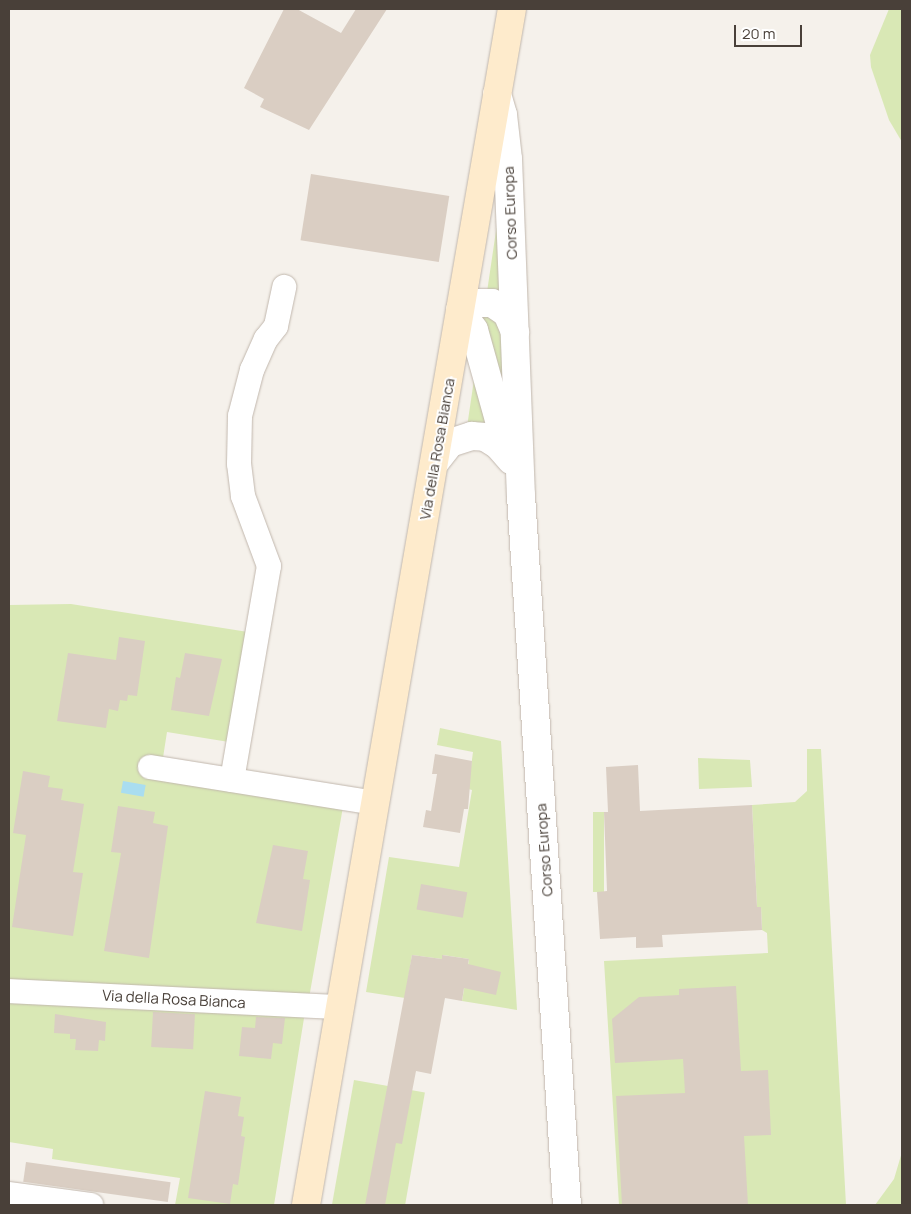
<!DOCTYPE html>
<style>
body{margin:0}
#map{position:relative;width:911px;height:1214px;overflow:hidden;background:#f5f1eb;font-family:Manrope,sans-serif}
div>[style]{position:absolute}
[style*='--x']{left:calc(var(--x)*1px);top:calc(var(--y)*1px);width:calc(var(--w)*1px);rotate:calc(var(--a)*1deg)}
.green>*{inset:0;background:#d9e8b5;transform-origin:0 0}
.water>*{inset:0;background:#a9ddf0;transform-origin:0 0}
.building>*{inset:0;background:#dacec3;transform-origin:0 0}
.roads{filter:drop-shadow(0 0 1px #c1b7ad) drop-shadow(0 0 1px #c1b7ad)}
.minor>*{height:24px;margin:-12px;padding:0 12px;transform-origin:12px;border-radius:12px;background:#fff}
.tertiary>*{height:28px;margin:-14px;padding:0 14px;transform-origin:14px;border-radius:14px;background:#fff}
.secondary>*{height:28px;margin:-14px;padding:0 14px;transform-origin:14px;border-radius:14px;background:#feebcc}
span{translate:-50% -50%;white-space:nowrap;text-align:center;line-height:1.15;-webkit-text-stroke:4px #fff;paint-order:stroke}
.street-label{font-size:15px;color:#494039}
.frame{position:absolute;inset:0;border:10px solid #494039;pointer-events:none}
.scale{position:absolute;left:734px;top:25px;width:68px;height:22px;box-sizing:border-box;border:2px solid #494039;border-top:0;padding-left:6px;font-size:15px;line-height:18px;white-space:nowrap;color:#494039;-webkit-text-stroke:4px #fff;paint-order:stroke}
</style>
<div id="map">
<div class="green">
<div style="clip-path:polygon(889px 9px,902px 9px,902px 142px,889px 120px,871px 67px,870px 55px)"></div>
<div style="clip-path:polygon(501px 197px,505px 302px,487px 292px)"></div>
<div style="clip-path:polygon(483px 313px,503px 319px,513px 444px,482px 326px)"></div>
<div style="clip-path:polygon(476px 366px,493px 431px,467px 427px)"></div>
<div style="clip-path:polygon(71px 604px,248px 632px,229px 742px,167px 732px,160px 777px,343px 807px,309px 998px,9px 983px,9px 605px)"></div>
<div style="clip-path:polygon(440px 728px,501px 741px,517px 1010px,462px 1001px,469px 959px,443px 955px,442px 959px,412px 955px,405px 998px,366px 992px,389px 857px,459px 867px,472px 790px,468px 789px,473px 752px,437px 745px)"></div>
<div style="clip-path:polygon(807px 749px,821px 749px,846px 1205px,619px 1205px,604px 961px,768px 953px,767px 933px,762px 930px,761px 907px,757px 907px,752px 805px,795px 802px,807px 791px)"></div>
<div style="clip-path:polygon(698px 758px,750px 760px,752px 787px,699px 789px)"></div>
<div style="left:593px;top:812px;width:11px;height:80px"></div>
<div style="clip-path:polygon(9px 997px,305px 1012px,274px 1205px,175px 1205px,180px 1178px,52px 1159px,53px 1149px,9px 1142px)"></div>
<div style="left:354px;top:1080px;width:72px;height:127px;rotate:10deg"></div>
<div style="clip-path:polygon(902px 1152px,902px 1205px,875px 1205px,894px 1179px)"></div>
</div>
<div class="water">
<div style="left:123px;top:781px;width:23px;height:12px;rotate:10deg"></div>
</div>
<div class="building">
<div style="clip-path:polygon(284px 9px,297px 9px,341px 33px,356px 9px,387px 9px,309px 130px,260px 107px,264px 99px,244px 88px)"></div>
<div style="left:311px;top:174px;width:140px;height:67px;rotate:9deg"></div>
<div style="clip-path:polygon(119px 637px,145px 641px,137px 696px,128px 695px,127px 701px,120px 700px,118px 711px,109px 709px,106px 728px,57px 721px,68px 653px,116px 660px)"></div>
<div style="clip-path:polygon(185px 653px,222px 659px,209px 716px,171px 710px,176px 677px,180px 678px)"></div>
<div style="clip-path:polygon(435px 754px,472px 761px,468px 809px,464px 809px,460px 833px,423px 827px,426px 810px,431px 811px,437px 774px,432px 774px)"></div>
<div style="clip-path:polygon(638px 765px,640px 811px,752px 805px,757px 907px,761px 907px,762px 930px,662px 935px,663px 947px,636px 948px,636px 937px,600px 939px,597px 892px,607px 891px,604px 812px,608px 812px,606px 767px)"></div>
<div style="clip-path:polygon(23px 771px,50px 776px,48px 787px,63px 789px,61px 800px,84px 804px,73px 872px,83px 873px,73px 936px,12px 927px,26px 835px,13px 833px)"></div>
<div style="clip-path:polygon(118px 806px,155px 812px,153px 823px,168px 826px,149px 958px,104px 951px,121px 853px,111px 852px)"></div>
<div style="clip-path:polygon(273px 845px,308px 851px,303px 879px,310px 880px,302px 931px,256px 923px)"></div>
<div style="left:421px;top:884px;width:47px;height:26px;rotate:10deg"></div>
<div style="clip-path:polygon(412px 955px,442px 959px,442px 955px,469px 959px,468px 964px,501px 972px,496px 995px,464px 988px,462px 1001px,445px 998px,431px 1074px,416px 1071px,402px 1144px,396px 1143px,385px 1205px,365px 1205px)"></div>
<div style="clip-path:polygon(736px 986px,741px 1071px,768px 1070px,771px 1135px,744px 1136px,748px 1205px,622px 1205px,616px 1096px,685px 1093px,683px 1059px,615px 1063px,612px 1019px,639px 997px,679px 995px,679px 989px)"></div>
<div style="left:153px;top:1012px;width:42px;height:35px;rotate:3deg"></div>
<div style="clip-path:polygon(55px 1014px,106px 1022px,105px 1041px,99px 1040px,98px 1051px,75px 1050px,76px 1039px,70px 1039px,70px 1034px,54px 1033px)"></div>
<div style="clip-path:polygon(256px 1017px,285px 1018px,282px 1044px,273px 1043px,271px 1059px,239px 1056px,242px 1027px,255px 1028px)"></div>
<div style="clip-path:polygon(205px 1091px,241px 1097px,238px 1116px,244px 1117px,241px 1136px,245px 1137px,238px 1185px,233px 1184px,230px 1204px,188px 1198px)"></div>
<div style="left:26px;top:1162px;width:146px;height:20px;rotate:8deg"></div>
</div>
<div class="roads">
<div class="minor">
<div style="--x:150;--y:767;--w:228;--a:9.1"></div>
<div style="--x:232;--y:780;--w:217;--a:-80.2"></div>
<div style="--x:269;--y:566;--w:75;--a:-110.4"></div>
<div style="--x:243;--y:496;--w:32;--a:-97"></div>
<div style="--x:239;--y:464;--w:48;--a:-88.8"></div>
<div style="--x:240;--y:416;--w:48;--a:-75.4"></div>
<div style="--x:252;--y:370;--w:34;--a:-66"></div>
<div style="--x:266;--y:339;--w:16;--a:-52"></div>
<div style="--x:276;--y:326;--w:40;--a:-78"></div>
<div style="--x:9;--y:991;--w:331;--a:2.8"></div>
<div style="--x:9;--y:1194;--w:83;--a:7.6"></div>
</div>
<div class="tertiary">
<div style="--x:497;--y:94;--w:22;--a:74"></div>
<div style="--x:503;--y:115;--w:44;--a:83.5"></div>
<div style="--x:508;--y:159;--w:337;--a:87.8"></div>
<div style="--x:521;--y:496;--w:710;--a:86.29"></div>
<div style="--x:461;--y:307;--w:13;--a:-18"></div>
<div style="--x:473;--y:303;--w:19;--a:0"></div>
<div style="--x:492;--y:303;--w:18;--a:34"></div>
<div style="--x:507;--y:313;--w:21;--a:67"></div>
<div style="--x:460;--y:310;--w:24;--a:55"></div>
<div style="--x:474;--y:330;--w:131;--a:74.5"></div>
<div style="--x:436;--y:461;--w:23;--a:-52"></div>
<div style="--x:450;--y:443;--w:23;--a:-18"></div>
<div style="--x:472;--y:436;--w:13;--a:4"></div>
<div style="--x:485;--y:437;--w:15;--a:32"></div>
<div style="--x:498;--y:445;--w:20;--a:49"></div>
</div>
<div class="secondary">
<div style="--x:306;--y:1205;--w:1214;--a:-80.23"></div>
</div>
</div>
<div class="street-label">
<span style="left:510px;top:213px;rotate:-92deg">Corso Europa</span>
<span style="left:437px;top:449px;rotate:-80deg">Via della Rosa Bianca</span>
<span style="left:544px;top:850px;rotate:-94deg">Corso Europa</span>
<span style="left:174px;top:999px;rotate:3deg">Via della Rosa Bianca</span>
</div>
<div class="frame"></div>
<div class="scale">20 m</div>
</div>
